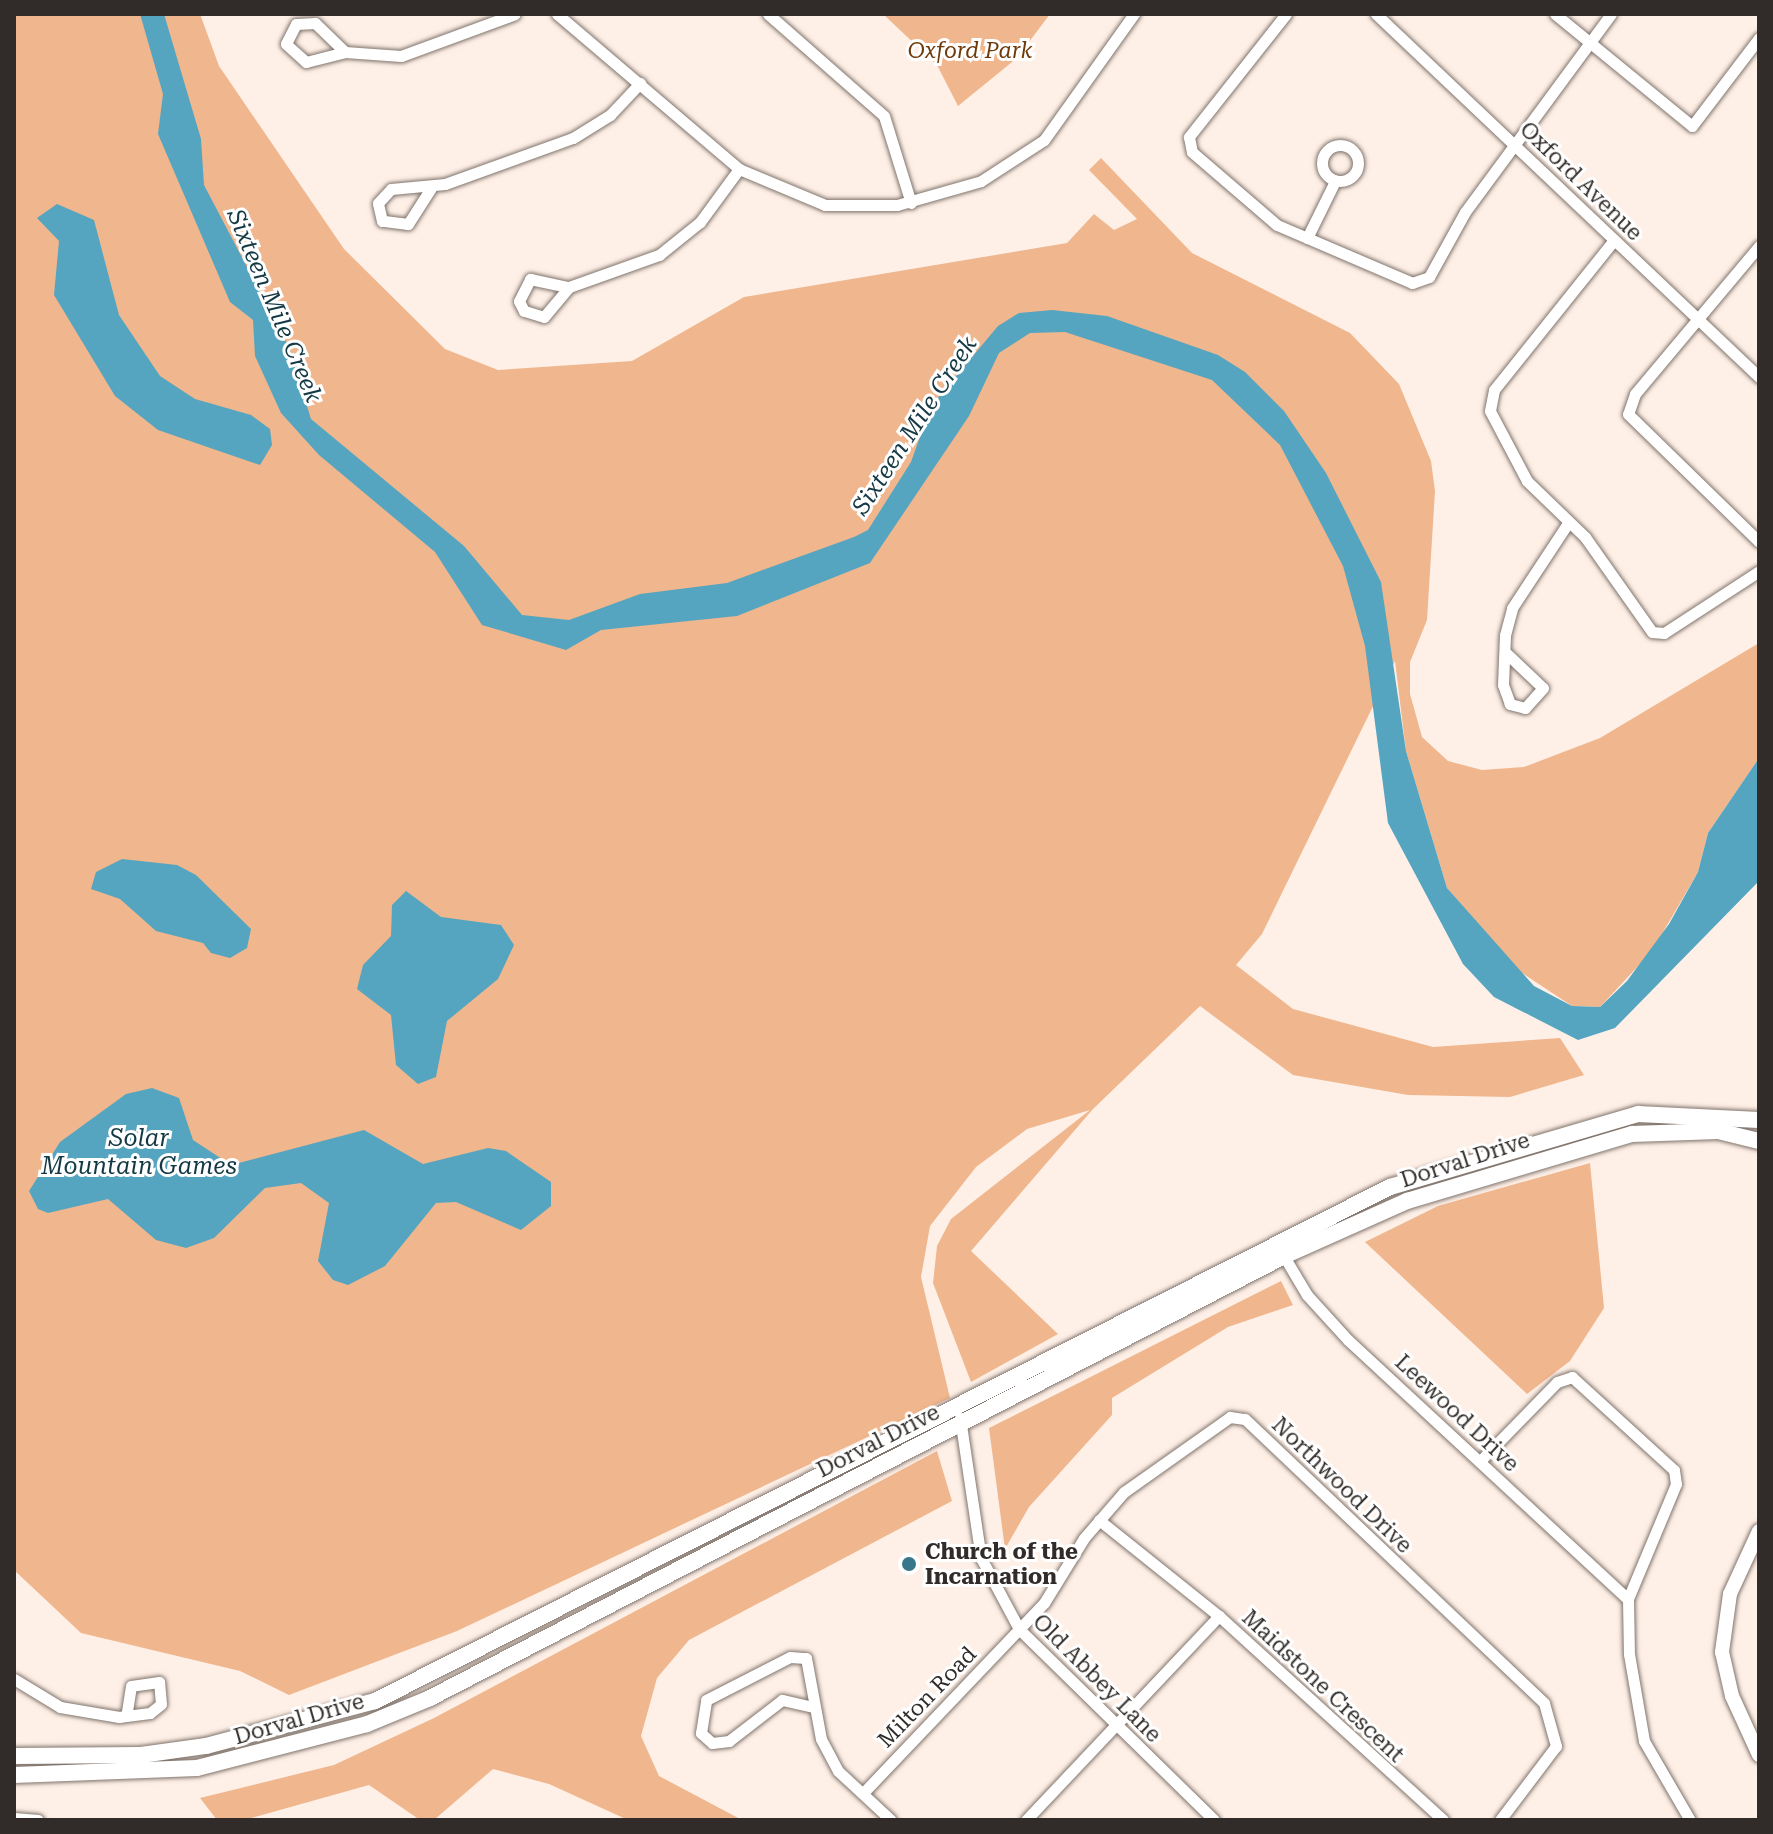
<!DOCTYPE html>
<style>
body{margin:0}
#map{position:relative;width:1773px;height:1834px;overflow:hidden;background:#fef0e7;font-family:"Roboto Serif",serif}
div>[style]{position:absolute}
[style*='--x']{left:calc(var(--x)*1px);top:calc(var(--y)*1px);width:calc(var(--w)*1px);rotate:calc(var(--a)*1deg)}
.green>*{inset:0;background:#f0b68d}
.water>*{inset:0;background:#55a5c0}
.roads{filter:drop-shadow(0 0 2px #80746c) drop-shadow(0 0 2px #80746c)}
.minor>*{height:11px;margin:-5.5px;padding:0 5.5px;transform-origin:5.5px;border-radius:5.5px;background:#fff}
.minor>.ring{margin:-5.5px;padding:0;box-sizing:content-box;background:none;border:11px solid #fff;border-radius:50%}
.tertiary>*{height:14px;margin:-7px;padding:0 7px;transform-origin:7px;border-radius:7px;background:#fff}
.secondary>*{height:16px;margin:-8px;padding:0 8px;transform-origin:8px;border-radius:8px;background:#fff}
.dots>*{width:22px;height:22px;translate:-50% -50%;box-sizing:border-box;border:4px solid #fff;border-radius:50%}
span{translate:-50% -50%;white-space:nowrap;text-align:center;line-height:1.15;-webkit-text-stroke:6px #fff;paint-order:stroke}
.park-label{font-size:22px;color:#6f3a09;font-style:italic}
.street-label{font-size:22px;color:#312c29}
.poi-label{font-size:22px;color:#312c29;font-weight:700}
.left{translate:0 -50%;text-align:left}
.water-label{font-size:24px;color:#143945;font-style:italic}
.frame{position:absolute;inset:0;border:16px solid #312c29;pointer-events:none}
</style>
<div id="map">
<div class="green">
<div style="clip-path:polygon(14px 14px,200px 14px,219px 66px,344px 249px,445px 349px,498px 370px,632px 361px,744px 297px,1067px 243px,1094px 214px,1114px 230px,1137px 219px,1089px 170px,1101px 158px,1192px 253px,1350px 333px,1399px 384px,1431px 461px,1435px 491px,1427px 620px,1410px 662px,1410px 694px,1422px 737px,1448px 761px,1482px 770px,1524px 767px,1600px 738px,1759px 643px,1759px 758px,1708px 833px,1698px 872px,1652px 951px,1600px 1007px,1572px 1006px,1516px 969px,1447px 888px,1406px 751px,1395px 661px,1262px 934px,1236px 965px,1293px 1009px,1433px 1047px,1560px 1038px,1584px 1075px,1510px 1097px,1408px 1095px,1293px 1075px,1200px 1006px,1093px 1109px,971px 1251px,1058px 1334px,971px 1382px,933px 1283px,937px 1246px,951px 1219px,1090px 1110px,1027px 1129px,976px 1167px,930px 1226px,921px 1277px,950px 1398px,457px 1631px,289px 1695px,240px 1671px,81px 1633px,14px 1570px)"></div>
<div style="clip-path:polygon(883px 14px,1050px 14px,1017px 58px,958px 106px,937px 65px)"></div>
<div style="clip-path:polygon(1590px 1163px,1604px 1308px,1570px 1361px,1527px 1394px,1365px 1242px,1438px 1206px)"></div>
<div style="clip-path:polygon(1281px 1281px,1293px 1305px,1228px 1327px,1112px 1398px,1112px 1415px,1029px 1507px,1005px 1549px,989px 1428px)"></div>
<div style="clip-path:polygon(937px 1451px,952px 1501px,689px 1640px,657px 1678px,641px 1736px,659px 1776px,742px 1820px,628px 1820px,549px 1784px,493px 1769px,434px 1820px,420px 1820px,369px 1785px,244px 1820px,217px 1820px,200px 1798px,334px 1765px,434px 1718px)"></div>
</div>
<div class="water">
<div style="clip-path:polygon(140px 14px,164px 14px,201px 139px,204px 185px,289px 347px,311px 419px,464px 546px,522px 615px,569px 620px,640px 594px,727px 583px,854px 537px,868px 530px,911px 462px,931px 406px,998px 326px,1019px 313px,1052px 310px,1107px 316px,1218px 355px,1245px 372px,1284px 411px,1326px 473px,1381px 582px,1406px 751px,1447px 888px,1534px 986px,1572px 1006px,1600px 1007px,1627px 981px,1669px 924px,1698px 872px,1708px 833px,1759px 758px,1759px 881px,1615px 1028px,1578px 1040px,1494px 997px,1463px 964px,1388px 823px,1365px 646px,1343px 566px,1280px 445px,1212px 380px,1065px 332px,1030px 333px,999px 353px,969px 416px,870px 563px,737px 616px,601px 630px,566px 650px,482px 625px,435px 552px,319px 455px,281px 413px,255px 356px,253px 320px,230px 302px,158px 134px,163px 94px)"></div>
<div style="clip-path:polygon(57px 204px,94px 220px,119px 315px,160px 376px,195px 399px,251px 415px,270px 429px,272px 445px,260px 465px,158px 430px,115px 396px,54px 295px,59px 241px,37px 218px)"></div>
<div style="clip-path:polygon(122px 859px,177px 865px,196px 875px,251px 929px,247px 948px,230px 958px,211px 953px,203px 943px,156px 931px,120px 899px,91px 889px,96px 872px)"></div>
<div style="clip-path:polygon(406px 891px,441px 917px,501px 925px,514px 945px,498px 979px,447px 1021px,436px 1077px,418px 1084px,396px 1065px,391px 1015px,357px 989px,363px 965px,391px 936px,392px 905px)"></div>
<div style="clip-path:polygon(152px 1088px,179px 1098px,193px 1140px,231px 1165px,364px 1130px,423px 1164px,488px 1148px,506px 1151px,551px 1182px,551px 1206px,521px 1230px,456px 1202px,436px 1203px,385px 1266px,348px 1285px,333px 1280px,318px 1261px,329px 1203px,301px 1183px,265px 1188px,214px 1238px,186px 1248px,156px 1240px,108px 1199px,48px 1213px,38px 1209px,29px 1191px,60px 1142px,126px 1094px)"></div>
</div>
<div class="roads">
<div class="minor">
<div style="--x:557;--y:14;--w:239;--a:40.4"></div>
<div style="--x:739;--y:169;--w:93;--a:22.7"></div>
<div style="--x:825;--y:205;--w:72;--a:0"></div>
<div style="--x:897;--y:205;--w:87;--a:-15.9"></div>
<div style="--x:981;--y:181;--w:75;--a:-33.1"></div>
<div style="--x:1044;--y:140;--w:155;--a:-54.5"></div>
<div style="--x:768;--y:14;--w:154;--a:41.3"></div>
<div style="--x:884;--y:116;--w:91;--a:72.8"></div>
<div style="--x:1286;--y:14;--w:157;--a:128.3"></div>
<div style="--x:1189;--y:137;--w:15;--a:79"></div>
<div style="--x:1192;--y:152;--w:112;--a:40.7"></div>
<div style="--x:1277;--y:225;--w:147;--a:23.2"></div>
<div style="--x:1412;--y:283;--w:18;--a:-19"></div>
<div style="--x:1429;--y:277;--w:74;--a:-61"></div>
<div style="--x:1465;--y:212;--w:246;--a:-53.6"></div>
<div style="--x:1376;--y:14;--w:528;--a:43.46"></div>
<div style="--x:1555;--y:14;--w:177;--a:39.3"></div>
<div style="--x:1692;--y:126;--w:111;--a:-52.7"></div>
<div style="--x:345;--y:52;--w:42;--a:-136"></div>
<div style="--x:315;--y:23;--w:19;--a:177"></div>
<div style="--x:296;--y:24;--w:22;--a:117"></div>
<div style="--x:286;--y:44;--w:27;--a:42"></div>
<div style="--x:306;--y:62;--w:40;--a:-14.4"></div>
<div style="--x:345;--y:52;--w:56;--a:4.1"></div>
<div style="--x:401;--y:56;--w:121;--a:-20.2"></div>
<div class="ring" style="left:1322px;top:145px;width:25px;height:25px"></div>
<div style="--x:431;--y:188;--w:43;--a:122.6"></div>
<div style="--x:408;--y:224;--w:26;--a:-173"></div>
<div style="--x:382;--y:221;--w:18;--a:-103"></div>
<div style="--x:378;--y:203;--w:19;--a:-47"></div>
<div style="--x:391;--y:189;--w:54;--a:-5.3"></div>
<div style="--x:445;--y:184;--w:136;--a:-19.8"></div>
<div style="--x:573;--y:138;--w:44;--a:-31.9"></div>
<div style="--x:610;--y:115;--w:44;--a:-46.8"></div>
<div style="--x:1307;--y:238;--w:64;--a:-63.8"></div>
<div style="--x:1614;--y:240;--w:192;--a:128.7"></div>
<div style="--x:1494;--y:390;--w:21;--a:101"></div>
<div style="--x:1490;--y:411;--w:79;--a:62.1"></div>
<div style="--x:1527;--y:481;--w:81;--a:44"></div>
<div style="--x:1585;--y:537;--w:116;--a:54.8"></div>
<div style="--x:1652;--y:632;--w:12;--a:5"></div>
<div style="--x:1664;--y:633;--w:113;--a:-33.1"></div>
<div style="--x:1759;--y:246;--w:193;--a:130"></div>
<div style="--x:1635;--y:394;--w:21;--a:109"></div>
<div style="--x:1628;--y:414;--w:183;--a:44.3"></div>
<div style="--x:569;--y:287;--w:39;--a:130"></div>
<div style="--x:544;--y:317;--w:21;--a:-163"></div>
<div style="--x:524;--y:311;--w:11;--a:-117"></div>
<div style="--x:519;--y:301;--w:25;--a:-63"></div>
<div style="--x:530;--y:279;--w:40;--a:12"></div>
<div style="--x:569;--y:287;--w:96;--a:-19.6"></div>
<div style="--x:659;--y:255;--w:53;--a:-38.8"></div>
<div style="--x:700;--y:222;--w:66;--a:-53.7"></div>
<div style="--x:1505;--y:652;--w:52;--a:43.5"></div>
<div style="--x:1543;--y:688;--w:27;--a:132"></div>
<div style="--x:1525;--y:708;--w:16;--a:-165"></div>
<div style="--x:1510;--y:704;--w:20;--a:-110"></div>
<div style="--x:1503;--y:685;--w:50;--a:-87.7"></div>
<div style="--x:1505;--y:635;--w:28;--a:-75"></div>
<div style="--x:1512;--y:608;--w:102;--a:-56.6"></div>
<div style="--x:1282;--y:1253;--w:49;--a:59.2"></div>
<div style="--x:1307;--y:1295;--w:61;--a:47.7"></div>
<div style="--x:1348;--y:1340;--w:381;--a:42.8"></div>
<div style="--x:960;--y:1418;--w:142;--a:81.5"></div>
<div style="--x:981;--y:1558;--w:81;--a:61.8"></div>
<div style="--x:1019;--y:1629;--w:273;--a:44.4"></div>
<div style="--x:1480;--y:1461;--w:110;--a:-45.7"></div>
<div style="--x:1557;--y:1382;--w:16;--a:-18"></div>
<div style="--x:1572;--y:1377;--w:138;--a:42.4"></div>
<div style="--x:1674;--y:1470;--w:14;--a:82"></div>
<div style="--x:1676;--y:1484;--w:125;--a:112.7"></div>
<div style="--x:1628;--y:1599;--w:55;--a:89"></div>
<div style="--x:1629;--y:1654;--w:88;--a:80.2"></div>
<div style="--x:1644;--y:1741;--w:91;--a:59.8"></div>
<div style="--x:1099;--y:1520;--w:154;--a:38.7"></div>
<div style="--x:14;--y:1679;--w:54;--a:31.3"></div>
<div style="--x:60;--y:1707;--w:60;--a:9.6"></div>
<div style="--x:119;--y:1717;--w:7;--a:-8"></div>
<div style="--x:126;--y:1716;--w:24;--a:-7"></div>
<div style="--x:150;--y:1713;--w:14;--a:-39"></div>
<div style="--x:161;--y:1704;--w:22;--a:-95"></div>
<div style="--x:159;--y:1682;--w:28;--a:172"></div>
<div style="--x:131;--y:1686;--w:30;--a:99"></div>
<div style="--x:813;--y:1707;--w:32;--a:-167"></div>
<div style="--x:782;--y:1700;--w:67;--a:142.3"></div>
<div style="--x:729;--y:1741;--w:17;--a:173"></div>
<div style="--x:712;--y:1743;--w:15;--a:-138"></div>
<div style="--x:701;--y:1733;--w:33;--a:-81"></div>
<div style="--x:706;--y:1700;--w:94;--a:-27.1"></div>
<div style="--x:790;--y:1657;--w:16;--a:4"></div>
<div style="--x:806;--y:1658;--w:82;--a:79.5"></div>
<div style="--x:821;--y:1739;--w:36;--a:62"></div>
<div style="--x:838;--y:1771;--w:72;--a:42.8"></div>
<div style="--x:863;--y:1793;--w:262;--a:-46.4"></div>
<div style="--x:1044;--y:1603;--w:76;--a:-58.4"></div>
<div style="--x:1084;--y:1538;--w:61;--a:-49"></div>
<div style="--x:1124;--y:1492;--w:130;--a:-35.3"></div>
<div style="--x:1230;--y:1417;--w:15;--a:8"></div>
<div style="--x:1245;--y:1419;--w:412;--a:43.5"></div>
<div style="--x:1544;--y:1703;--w:45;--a:74.4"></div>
<div style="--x:1556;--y:1746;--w:93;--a:127.1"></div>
<div style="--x:14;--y:1818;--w:24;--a:5"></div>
<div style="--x:1026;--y:1820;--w:281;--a:-46.6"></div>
<div style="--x:1219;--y:1616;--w:303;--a:42.3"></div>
</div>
<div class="tertiary">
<div style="--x:1759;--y:1531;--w:69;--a:114.7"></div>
<div style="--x:1730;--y:1594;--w:59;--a:97.9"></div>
<div style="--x:1722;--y:1652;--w:45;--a:77.2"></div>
<div style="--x:1732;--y:1696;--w:65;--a:65.4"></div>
</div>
<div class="secondary">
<div style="--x:14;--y:1756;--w:127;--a:-0.5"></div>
<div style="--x:141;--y:1755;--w:66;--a:-7.9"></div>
<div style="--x:206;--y:1746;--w:175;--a:-14.9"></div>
<div style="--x:375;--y:1701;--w:1138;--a:-26.86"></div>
<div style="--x:1390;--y:1187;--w:259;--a:-16.4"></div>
<div style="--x:1638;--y:1114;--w:121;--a:2.8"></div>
<div style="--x:14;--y:1775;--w:183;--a:-2.2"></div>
<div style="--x:197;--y:1768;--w:176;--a:-14.5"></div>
<div style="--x:367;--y:1724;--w:68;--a:-22.4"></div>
<div style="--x:430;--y:1698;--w:962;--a:-27.36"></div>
<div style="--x:1284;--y:1256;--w:135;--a:-24.1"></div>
<div style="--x:1407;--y:1201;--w:235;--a:-16.6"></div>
<div style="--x:1632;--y:1134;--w:86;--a:-2"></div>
<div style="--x:1718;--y:1131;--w:42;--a:13.7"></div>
</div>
</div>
<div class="dots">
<div style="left:909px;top:1564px;background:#37768b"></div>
</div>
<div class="park-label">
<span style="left:970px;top:51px">Oxford Park</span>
</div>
<div class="street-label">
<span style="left:1581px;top:181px;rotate:44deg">Oxford Avenue</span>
<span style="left:1465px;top:1160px;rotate:-18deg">Dorval Drive</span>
<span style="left:1457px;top:1413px;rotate:43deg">Leewood Drive</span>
<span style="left:878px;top:1441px;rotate:-27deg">Dorval Drive</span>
<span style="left:1342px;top:1485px;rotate:44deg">Northwood Drive</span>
<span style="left:1097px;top:1678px;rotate:45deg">Old Abbey Lane</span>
<span style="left:1323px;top:1686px;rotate:43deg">Maidstone Crescent</span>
<span style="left:927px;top:1697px;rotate:-46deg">Milton Road</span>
<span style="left:299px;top:1719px;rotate:-16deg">Dorval Drive</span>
</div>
<div class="poi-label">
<span class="left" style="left:925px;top:1564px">Church of the<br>Incarnation</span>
</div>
<div class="water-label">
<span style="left:274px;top:306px;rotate:67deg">Sixteen Mile Creek</span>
<span style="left:915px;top:426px;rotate:-57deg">Sixteen Mile Creek</span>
<span style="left:139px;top:1153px">Solar<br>Mountain Games</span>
</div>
<div class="frame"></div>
</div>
